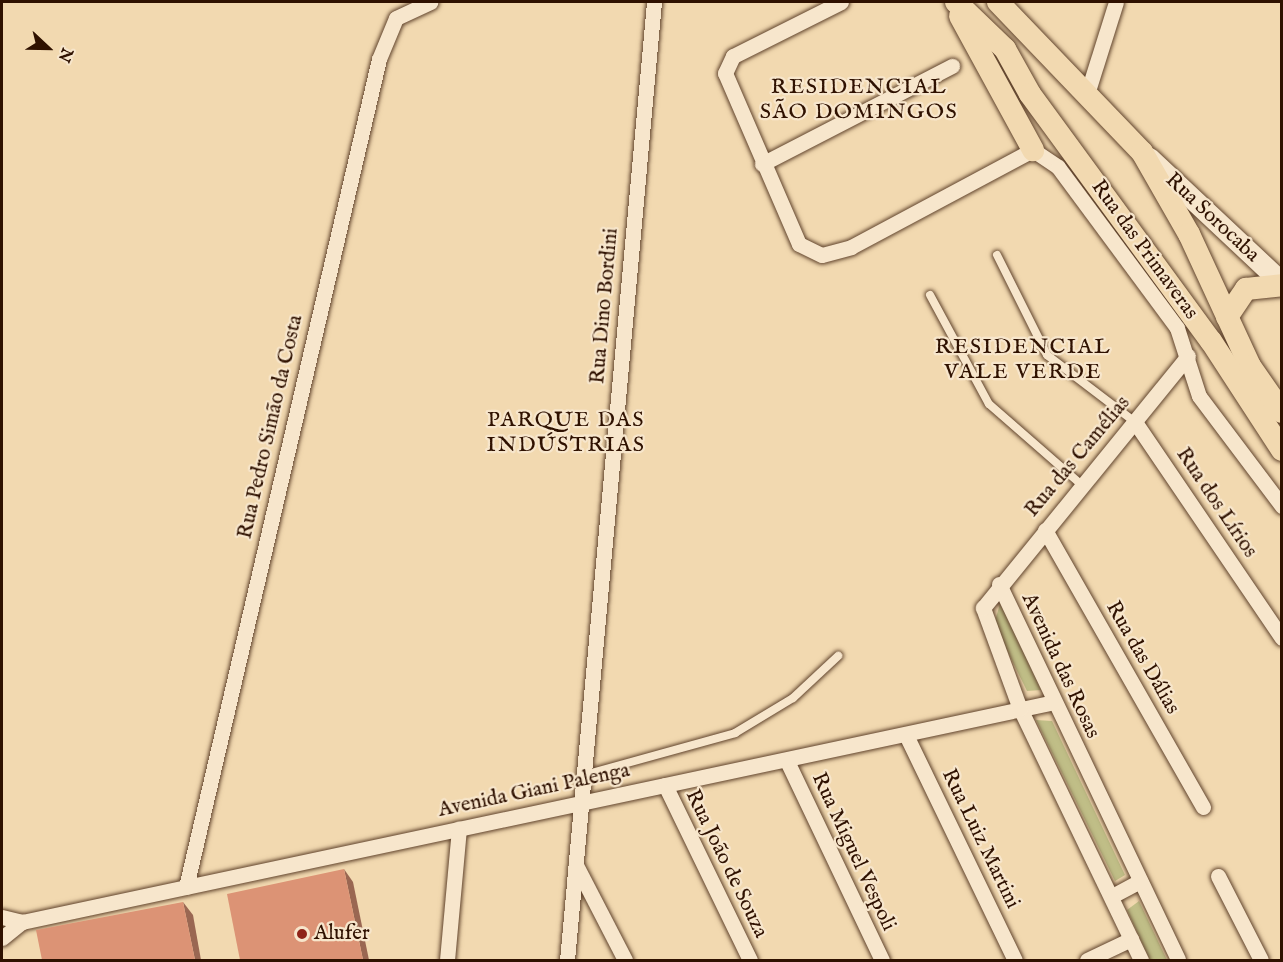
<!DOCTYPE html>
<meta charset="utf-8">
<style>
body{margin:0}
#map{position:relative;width:1283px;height:962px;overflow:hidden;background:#f2d9b0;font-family:"IM FELL English",serif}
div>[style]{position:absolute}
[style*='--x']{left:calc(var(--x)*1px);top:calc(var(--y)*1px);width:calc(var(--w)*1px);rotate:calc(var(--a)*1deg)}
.green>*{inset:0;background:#c0be87}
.roads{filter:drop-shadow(0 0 2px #60432c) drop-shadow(0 0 2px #60432c)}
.lane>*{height:8px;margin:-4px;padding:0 4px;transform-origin:4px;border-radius:4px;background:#f7e6cc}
.street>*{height:15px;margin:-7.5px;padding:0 7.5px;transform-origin:7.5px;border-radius:7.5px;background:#f7e6cc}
.secondary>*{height:21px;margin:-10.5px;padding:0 10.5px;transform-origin:10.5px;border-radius:10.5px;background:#f7e6cc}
.primary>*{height:22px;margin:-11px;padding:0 11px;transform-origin:11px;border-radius:11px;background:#f2d9b0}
.shaded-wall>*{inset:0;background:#9a6752}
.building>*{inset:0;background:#dc9375}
.dots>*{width:16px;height:16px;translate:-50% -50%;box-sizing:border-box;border:3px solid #f7e6cc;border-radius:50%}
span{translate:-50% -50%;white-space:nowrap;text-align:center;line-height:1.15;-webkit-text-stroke:4.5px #f7e6cc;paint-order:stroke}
.street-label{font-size:21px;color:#2f1100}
.poi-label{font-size:21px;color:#2f1100}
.left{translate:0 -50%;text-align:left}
.neighbourhood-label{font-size:22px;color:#2f1100;letter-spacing:1.5px}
.frame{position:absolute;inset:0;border:3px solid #2f1100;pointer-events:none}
.north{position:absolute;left:18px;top:18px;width:60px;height:60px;-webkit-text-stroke:4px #f7e6cc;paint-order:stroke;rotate:112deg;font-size:16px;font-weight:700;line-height:24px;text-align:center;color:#2f1100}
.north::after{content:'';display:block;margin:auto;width:21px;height:27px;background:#2f1100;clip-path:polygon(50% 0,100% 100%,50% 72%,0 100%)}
</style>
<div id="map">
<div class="green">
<div style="clip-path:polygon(1000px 604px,1041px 690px,1027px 691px,994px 624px)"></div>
<div style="clip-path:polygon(1036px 720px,1052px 721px,1125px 875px,1115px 881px)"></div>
<div style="clip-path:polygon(1139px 901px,1167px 960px,1150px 960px,1127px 910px)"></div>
</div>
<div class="roads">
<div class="lane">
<div style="--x:997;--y:255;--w:112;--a:63.4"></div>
<div style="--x:1047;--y:355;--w:111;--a:37.3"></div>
<div style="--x:930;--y:295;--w:124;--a:61.6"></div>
<div style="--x:989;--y:404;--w:125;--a:41.1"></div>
<div style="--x:584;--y:775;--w:157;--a:-15.5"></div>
<div style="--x:735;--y:733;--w:68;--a:-31.1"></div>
<div style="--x:793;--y:698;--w:62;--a:-43"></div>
</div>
<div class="street">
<div style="--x:841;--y:2;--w:121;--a:153.4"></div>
<div style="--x:733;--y:56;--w:19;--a:115"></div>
<div style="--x:725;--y:73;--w:186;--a:66.6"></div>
<div style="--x:799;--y:244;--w:25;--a:26"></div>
<div style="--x:822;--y:255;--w:30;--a:-15"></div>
<div style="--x:851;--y:247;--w:206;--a:-28.1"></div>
<div style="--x:1033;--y:150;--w:30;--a:34"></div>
<div style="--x:1058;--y:167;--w:200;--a:53.5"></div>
<div style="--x:1177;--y:328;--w:71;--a:72.1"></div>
<div style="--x:1199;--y:396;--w:138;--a:53"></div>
<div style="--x:1087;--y:94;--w:96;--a:-72.5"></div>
<div style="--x:762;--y:164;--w:214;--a:-27.3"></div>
<div style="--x:1135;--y:422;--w:261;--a:55.8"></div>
<div style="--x:1045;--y:530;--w:319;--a:60.3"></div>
<div style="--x:999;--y:584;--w:416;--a:64.5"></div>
<div style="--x:907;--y:737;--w:248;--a:64.2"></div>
<div style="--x:787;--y:761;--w:221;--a:64.5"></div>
<div style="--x:665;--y:785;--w:195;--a:64.1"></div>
<div style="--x:576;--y:865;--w:107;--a:62.7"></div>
<div style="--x:1218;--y:876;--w:94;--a:62.9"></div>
<div style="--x:186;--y:887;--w:850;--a:-76.88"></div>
<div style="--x:379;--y:59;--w:44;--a:-67.5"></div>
<div style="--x:396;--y:18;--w:38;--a:-25"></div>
<div style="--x:1112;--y:896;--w:32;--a:-28"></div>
<div style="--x:2;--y:917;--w:21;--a:14"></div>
<div style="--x:22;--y:922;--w:1055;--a:-12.03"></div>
<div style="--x:2;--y:938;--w:26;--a:-39"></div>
<div style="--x:447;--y:960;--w:132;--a:-84.8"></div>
<div style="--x:567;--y:960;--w:962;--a:-84.81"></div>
<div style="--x:1087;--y:960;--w:49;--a:-25.5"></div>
<div style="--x:1141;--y:960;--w:279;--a:-115.7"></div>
<div style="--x:1020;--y:709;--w:108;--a:-110.1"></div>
<div style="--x:983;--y:608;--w:325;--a:-50.9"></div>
</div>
<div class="secondary">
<div style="--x:1149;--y:158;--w:183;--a:43.2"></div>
</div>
<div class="primary">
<div style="--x:956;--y:2;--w:68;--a:43.8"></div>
<div style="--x:1005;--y:49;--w:51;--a:60.9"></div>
<div style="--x:1030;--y:94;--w:306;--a:53.8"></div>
<div style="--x:1211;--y:341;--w:130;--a:56.9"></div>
<div style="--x:998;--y:2;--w:208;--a:46.2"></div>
<div style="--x:1142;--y:152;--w:95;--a:60.2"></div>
<div style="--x:1189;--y:234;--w:145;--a:65.2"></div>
<div style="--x:1250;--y:366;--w:56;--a:55.2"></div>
<div style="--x:960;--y:16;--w:153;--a:61.4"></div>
<div style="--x:1227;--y:317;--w:34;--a:-56"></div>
<div style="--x:1246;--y:289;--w:36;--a:-6"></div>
</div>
</div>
<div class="shaded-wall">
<div style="clip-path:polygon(344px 869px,353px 882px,369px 960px,363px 960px)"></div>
<div style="clip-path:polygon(183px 902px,193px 915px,201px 960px,195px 960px)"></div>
</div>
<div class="building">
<div style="clip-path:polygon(344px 869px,363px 960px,240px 960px,227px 894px)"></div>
<div style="clip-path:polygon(183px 902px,195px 960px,42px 960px,36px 930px)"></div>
</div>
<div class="dots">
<div style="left:302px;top:934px;background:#8f2418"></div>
</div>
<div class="street-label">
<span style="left:1212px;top:218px;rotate:43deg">Rua Sorocaba</span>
<span style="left:1144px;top:250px;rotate:54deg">Rua das Primaveras</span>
<span style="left:605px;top:306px;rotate:-85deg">Rua Dino Bordini</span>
<span style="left:271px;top:427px;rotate:-77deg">Rua Pedro Simão da Costa</span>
<span style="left:1078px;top:457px;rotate:-50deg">Rua das Camélias</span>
<span style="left:1216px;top:503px;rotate:56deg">Rua dos Lírios</span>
<span style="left:1142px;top:658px;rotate:60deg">Rua das Dálias</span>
<span style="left:1060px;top:666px;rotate:65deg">Avenida das Rosas</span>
<span style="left:534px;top:791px;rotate:-12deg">Avenida Giani Palenga</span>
<span style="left:980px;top:839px;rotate:64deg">Rua Luiz Martini</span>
<span style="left:853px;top:852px;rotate:65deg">Rua Miguel Vespoli</span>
<span style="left:726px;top:864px;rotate:64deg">Rua João de Souza</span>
</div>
<div class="poi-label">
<span class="left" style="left:314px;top:934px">Alufer</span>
</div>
<div class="neighbourhood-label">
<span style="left:859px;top:100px">RESIDENCIAL<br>SÃO DOMINGOS</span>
<span style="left:1023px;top:360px">RESIDENCIAL<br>VALE VERDE</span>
<span style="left:566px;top:433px">PARQUE DAS<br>INDÚSTRIAS</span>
</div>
<div class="frame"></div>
<div class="north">N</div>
</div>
